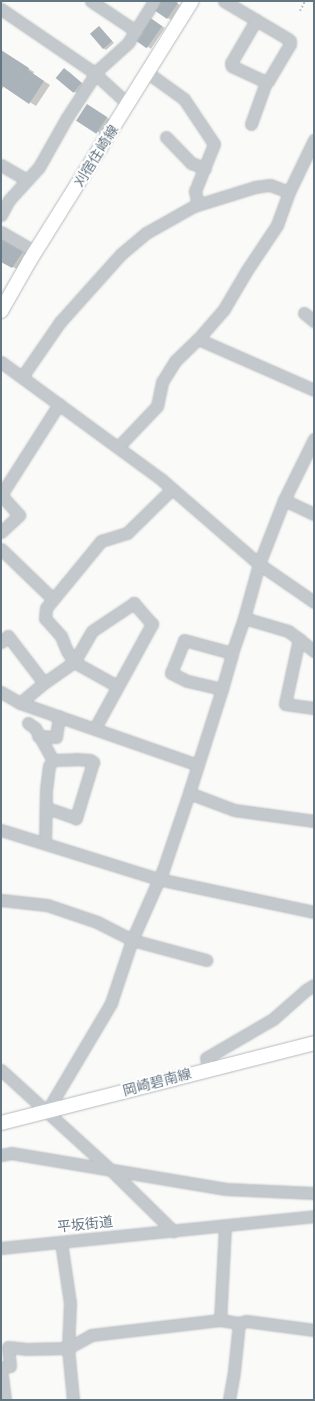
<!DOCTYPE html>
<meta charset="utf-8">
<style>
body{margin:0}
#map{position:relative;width:315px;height:1401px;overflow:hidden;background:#fafaf8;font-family:Mulish,"Noto Sans JP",sans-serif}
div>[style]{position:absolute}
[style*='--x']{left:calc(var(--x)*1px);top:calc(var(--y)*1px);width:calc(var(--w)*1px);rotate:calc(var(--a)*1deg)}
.shadow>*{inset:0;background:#0003;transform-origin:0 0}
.building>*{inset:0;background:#aab3b9;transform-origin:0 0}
.path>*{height:2px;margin-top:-1px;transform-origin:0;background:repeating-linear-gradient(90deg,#bbbfc2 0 2px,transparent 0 4px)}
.roads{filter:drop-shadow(0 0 1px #b5babe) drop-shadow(0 0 1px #b5babe)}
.minor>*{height:11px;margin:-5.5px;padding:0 5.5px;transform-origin:5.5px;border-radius:5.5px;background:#c3c8cc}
.major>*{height:14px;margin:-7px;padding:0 7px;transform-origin:7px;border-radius:7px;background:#fff}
span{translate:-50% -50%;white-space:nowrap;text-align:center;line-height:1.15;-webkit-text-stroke:4px #fff;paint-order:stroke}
.street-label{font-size:14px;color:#657683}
.frame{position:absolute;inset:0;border:2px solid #657683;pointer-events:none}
</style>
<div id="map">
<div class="shadow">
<div style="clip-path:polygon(161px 1px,174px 1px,180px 5px,171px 20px,155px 10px)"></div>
<div style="left:150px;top:18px;width:18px;height:25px;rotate:34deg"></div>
<div style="clip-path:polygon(100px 28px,114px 43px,106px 50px,103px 48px)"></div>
<div style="clip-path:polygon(1px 51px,34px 72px,33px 74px,50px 85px,36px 106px,4px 86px,1px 91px)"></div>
<div style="clip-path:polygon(68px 71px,84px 85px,77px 93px,74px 92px)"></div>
<div style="left:87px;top:106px;width:28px;height:17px;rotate:30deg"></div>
<div style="clip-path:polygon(1px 239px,28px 253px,17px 269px,1px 261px)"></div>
</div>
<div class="building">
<div style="clip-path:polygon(160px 1px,175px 1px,178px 3px,167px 19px,154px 10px)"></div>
<div style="left:149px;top:17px;width:16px;height:27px;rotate:35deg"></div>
<div style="left:99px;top:26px;width:20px;height:12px;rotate:49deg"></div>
<div style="clip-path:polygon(1px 50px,29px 68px,28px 70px,44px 81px,29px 104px,1px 85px)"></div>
<div style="left:64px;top:68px;width:23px;height:13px;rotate:40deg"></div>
<div style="left:87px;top:104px;width:24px;height:20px;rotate:33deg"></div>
<div style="clip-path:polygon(1px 238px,24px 250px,12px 268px,1px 262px)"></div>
</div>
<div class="path">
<div style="--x:300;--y:11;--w:11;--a:-63"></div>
</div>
<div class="roads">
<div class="minor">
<div style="--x:91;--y:1;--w:54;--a:33.7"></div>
<div style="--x:224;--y:1;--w:74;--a:30.7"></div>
<div style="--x:288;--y:39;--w:3;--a:45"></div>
<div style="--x:290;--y:41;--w:3;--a:90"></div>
<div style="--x:290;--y:44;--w:43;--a:120.7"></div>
<div style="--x:268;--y:81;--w:2;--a:153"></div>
<div style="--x:266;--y:82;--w:38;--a:-155"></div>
<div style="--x:232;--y:66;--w:3;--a:-108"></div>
<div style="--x:231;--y:63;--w:50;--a:-59.8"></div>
<div style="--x:1;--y:9;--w:110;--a:34.3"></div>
<div style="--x:92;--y:71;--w:49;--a:42.5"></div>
<div style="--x:148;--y:73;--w:44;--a:35.8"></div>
<div style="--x:184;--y:99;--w:54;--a:56.3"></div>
<div style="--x:214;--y:144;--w:51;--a:112"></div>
<div style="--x:195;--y:191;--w:14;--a:78"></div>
<div style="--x:251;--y:124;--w:45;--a:-70.3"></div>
<div style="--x:166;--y:137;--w:36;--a:46"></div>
<div style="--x:191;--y:163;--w:15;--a:20"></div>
<div style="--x:1;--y:165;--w:30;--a:30"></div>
<div style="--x:1;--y:215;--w:17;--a:-62"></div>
<div style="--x:9;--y:200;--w:45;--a:-47.7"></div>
<div style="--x:39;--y:167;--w:55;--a:-60.6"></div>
<div style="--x:66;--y:119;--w:59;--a:-56.9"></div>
<div style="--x:98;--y:70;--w:40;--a:-42"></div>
<div style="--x:128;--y:43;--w:49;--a:-58.2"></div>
<div style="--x:1;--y:232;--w:39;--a:30"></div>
<div style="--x:304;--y:313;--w:13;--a:39"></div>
<div style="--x:198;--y:339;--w:127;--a:23.7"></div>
<div style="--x:1;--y:362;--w:200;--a:36.2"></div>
<div style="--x:162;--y:480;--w:128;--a:40.9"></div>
<div style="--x:259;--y:564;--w:67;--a:34.6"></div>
<div style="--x:22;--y:377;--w:67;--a:-55.4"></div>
<div style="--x:60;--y:322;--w:91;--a:-48.1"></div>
<div style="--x:121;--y:254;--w:33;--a:-40"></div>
<div style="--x:146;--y:233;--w:55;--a:-29.4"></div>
<div style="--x:194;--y:206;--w:64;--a:-17.3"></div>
<div style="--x:255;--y:187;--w:15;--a:-8"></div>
<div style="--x:270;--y:185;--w:20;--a:20"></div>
<div style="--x:118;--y:447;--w:57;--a:-46.4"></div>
<div style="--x:157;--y:406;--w:25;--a:-78"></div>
<div style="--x:162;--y:382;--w:25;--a:-58"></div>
<div style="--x:175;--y:361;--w:32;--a:-44"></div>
<div style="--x:198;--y:339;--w:40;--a:-49"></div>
<div style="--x:224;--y:309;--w:45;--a:-59.5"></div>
<div style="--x:247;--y:270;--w:54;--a:-56.3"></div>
<div style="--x:277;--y:225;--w:35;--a:-70"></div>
<div style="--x:289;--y:192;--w:58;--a:-64.3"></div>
<div style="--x:284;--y:500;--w:33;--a:25"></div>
<div style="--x:1;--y:532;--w:25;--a:-43"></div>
<div style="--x:19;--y:515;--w:27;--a:-132"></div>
<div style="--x:1;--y:495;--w:108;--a:-57.5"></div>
<div style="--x:1;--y:549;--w:72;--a:43.9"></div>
<div style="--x:244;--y:618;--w:46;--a:16.5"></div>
<div style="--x:288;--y:631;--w:14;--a:36"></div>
<div style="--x:299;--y:639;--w:66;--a:102.2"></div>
<div style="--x:285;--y:704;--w:29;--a:8"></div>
<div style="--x:299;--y:639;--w:19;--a:39"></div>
<div style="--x:1;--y:642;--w:9;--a:-41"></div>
<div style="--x:8;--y:636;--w:59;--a:52.5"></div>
<div style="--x:222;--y:689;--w:36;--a:-167"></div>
<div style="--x:187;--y:681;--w:18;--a:-153"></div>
<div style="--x:171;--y:673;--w:35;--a:-68"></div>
<div style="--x:184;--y:640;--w:50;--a:15.2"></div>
<div style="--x:1;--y:692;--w:22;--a:30"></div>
<div style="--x:20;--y:703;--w:188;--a:19.2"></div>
<div style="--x:20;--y:703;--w:31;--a:-40"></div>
<div style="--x:44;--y:683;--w:37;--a:-35"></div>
<div style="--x:74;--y:662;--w:13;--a:-122"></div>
<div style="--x:67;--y:651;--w:16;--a:-112"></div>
<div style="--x:61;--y:636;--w:24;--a:-132"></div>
<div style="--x:45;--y:618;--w:10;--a:-84"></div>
<div style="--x:46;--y:608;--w:87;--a:-50.6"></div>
<div style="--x:101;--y:541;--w:27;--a:-17"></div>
<div style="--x:127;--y:533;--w:63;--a:-44.4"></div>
<div style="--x:28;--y:723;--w:9;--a:36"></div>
<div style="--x:35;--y:728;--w:37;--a:61"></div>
<div style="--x:95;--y:728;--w:119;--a:-61.3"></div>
<div style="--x:152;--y:624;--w:28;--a:-131"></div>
<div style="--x:134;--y:603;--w:50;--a:146.3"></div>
<div style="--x:92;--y:631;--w:36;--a:120"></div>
<div style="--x:74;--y:662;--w:49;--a:29.2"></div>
<div style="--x:38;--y:736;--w:18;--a:3"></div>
<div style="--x:56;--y:737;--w:21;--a:-82"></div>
<div style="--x:189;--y:793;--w:48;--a:20.7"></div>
<div style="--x:234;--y:810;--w:81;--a:7.8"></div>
<div style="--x:1;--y:830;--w:164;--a:17.3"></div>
<div style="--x:158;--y:879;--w:159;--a:11.9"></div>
<div style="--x:45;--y:843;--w:53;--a:-88.9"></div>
<div style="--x:46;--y:790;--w:24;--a:-83"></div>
<div style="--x:49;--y:766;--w:7;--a:-56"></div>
<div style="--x:53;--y:760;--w:23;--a:-2"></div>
<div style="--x:76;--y:759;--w:14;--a:4"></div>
<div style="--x:90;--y:760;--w:4;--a:34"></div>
<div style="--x:93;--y:762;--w:59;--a:106.9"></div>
<div style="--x:76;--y:818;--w:31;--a:-161"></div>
<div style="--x:1;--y:900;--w:46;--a:6.2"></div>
<div style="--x:47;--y:905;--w:53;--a:18.8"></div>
<div style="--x:97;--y:922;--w:39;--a:27"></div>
<div style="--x:132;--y:940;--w:77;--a:15.1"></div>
<div style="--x:209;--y:1069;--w:11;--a:-105"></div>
<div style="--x:206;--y:1058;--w:78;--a:-30.2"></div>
<div style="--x:273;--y:1019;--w:44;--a:-41.3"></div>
<div style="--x:306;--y:990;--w:9;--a:-32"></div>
<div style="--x:1;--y:1070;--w:150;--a:42.3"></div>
<div style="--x:112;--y:1171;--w:86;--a:44.5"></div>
<div style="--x:47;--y:1111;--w:126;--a:-59.3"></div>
<div style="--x:111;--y:1003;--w:66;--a:-71.6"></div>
<div style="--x:132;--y:940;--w:77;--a:-66.1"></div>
<div style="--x:163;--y:870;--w:81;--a:-71.3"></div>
<div style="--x:189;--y:793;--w:109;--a:-72.4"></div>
<div style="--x:222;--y:689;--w:37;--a:-74"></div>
<div style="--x:232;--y:653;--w:37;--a:-71"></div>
<div style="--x:244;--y:618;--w:56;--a:-74.5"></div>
<div style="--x:259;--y:564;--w:69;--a:-68.7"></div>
<div style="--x:284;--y:500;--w:68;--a:-63.8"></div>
<div style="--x:1;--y:1155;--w:10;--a:-11"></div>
<div style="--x:11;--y:1153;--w:218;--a:9.5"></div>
<div style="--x:226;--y:1189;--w:88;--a:2.6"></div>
<div style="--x:225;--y:1226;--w:94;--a:93"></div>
<div style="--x:220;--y:1320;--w:19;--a:9"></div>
<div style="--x:239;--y:1323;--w:7;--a:-16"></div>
<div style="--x:246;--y:1321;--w:69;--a:7.5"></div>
<div style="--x:61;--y:1242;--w:62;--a:81.6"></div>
<div style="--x:70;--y:1303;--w:45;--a:92.5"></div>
<div style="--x:68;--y:1348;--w:52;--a:84.5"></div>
<div style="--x:1;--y:1248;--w:315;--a:-5.8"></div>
<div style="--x:1;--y:1368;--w:9;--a:-13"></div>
<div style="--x:10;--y:1366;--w:19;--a:-96"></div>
<div style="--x:8;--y:1347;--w:18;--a:6"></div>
<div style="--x:26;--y:1349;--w:42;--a:-1.4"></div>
<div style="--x:68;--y:1348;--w:26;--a:-29"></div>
<div style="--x:91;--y:1335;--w:130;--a:-6.6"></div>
<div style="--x:1;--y:1368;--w:32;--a:83"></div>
<div style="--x:229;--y:1400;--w:29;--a:-80"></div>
<div style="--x:234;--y:1371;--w:48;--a:-84.1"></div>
</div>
<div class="major">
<div style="--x:1;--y:311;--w:59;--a:-60.4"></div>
<div style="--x:30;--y:260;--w:305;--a:-58"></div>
<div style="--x:1;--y:1123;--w:323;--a:-14.3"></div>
</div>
</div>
<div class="street-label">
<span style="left:96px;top:156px;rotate:-58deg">刈宿住崎線</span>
<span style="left:157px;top:1082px;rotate:-15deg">岡崎碧南線</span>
<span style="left:85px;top:1224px;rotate:-6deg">平坂街道</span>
</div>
<div class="frame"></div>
</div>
